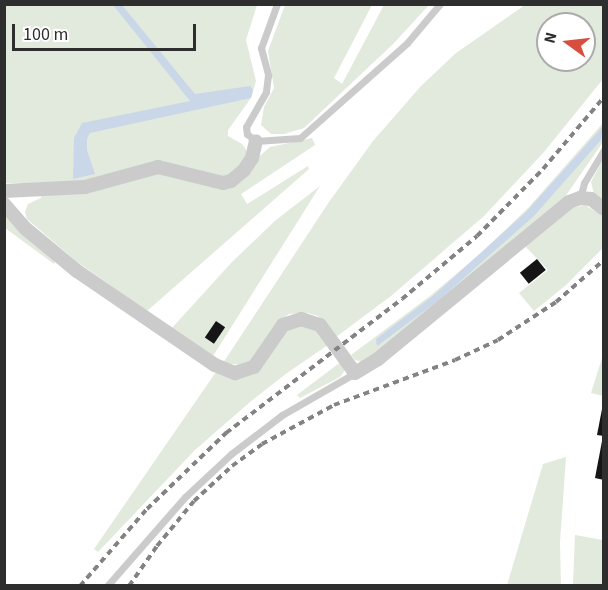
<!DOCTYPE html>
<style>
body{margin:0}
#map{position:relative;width:608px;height:590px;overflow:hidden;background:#fff;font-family:"Source Sans 3",sans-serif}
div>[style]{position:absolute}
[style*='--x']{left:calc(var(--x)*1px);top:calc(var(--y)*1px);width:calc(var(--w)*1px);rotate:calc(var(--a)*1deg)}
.green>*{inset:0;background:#e1eadc}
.water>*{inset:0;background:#cad7e8}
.building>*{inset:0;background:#151515;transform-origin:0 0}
.service>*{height:7px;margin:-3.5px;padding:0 3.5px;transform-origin:3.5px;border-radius:3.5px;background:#cbcbcb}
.minor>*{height:14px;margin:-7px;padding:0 7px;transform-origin:7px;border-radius:7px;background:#cbcbcb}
.rail>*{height:4px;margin-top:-2px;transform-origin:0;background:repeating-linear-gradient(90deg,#838383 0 6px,transparent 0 10.5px)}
span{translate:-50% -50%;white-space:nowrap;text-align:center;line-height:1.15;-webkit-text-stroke:6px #fff;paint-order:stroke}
.frame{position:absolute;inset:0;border:6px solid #2e2e2e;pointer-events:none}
.north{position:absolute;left:536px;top:12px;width:60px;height:60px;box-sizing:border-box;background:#fff;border:2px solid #ababab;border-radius:50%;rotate:285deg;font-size:16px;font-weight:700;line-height:24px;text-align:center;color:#2e2e2e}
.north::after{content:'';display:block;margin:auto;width:21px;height:27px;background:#d74d3e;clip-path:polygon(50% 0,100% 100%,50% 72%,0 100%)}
.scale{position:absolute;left:12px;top:24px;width:184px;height:27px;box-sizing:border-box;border:3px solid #2e2e2e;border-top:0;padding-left:8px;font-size:18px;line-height:21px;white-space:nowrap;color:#2e2e2e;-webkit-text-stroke:4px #fff;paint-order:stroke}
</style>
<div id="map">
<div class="green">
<div style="clip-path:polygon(4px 5px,257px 5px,246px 40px,256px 81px,251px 98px,228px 130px,228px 136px,242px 144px,247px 151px,245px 159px,255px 160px,270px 147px,312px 138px,315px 145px,241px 194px,247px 204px,308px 166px,309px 169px,147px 311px,76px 261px,27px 219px,25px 212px,28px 204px,41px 198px,40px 183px,5px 183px)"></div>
<div style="clip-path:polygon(285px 5px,372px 5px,334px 78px,342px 84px,384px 5px,429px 5px,393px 44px,304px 128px,284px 134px,271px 134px,261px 125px,264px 107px,274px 88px,268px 51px)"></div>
<div style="clip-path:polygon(evenodd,525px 5px,603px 5px,603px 79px,544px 152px,484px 216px,391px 296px,336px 337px,318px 316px,308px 313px,289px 314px,282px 319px,251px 361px,242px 365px,223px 363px,329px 202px,373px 141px,421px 86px,456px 53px,525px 5px,548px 24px,584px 24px,584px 60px,548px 60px,548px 24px)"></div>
<div style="clip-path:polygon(603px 123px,603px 142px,560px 204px,364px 362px,355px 360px,351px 355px,430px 296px,481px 253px,529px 207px)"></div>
<div style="clip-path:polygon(603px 159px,603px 201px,594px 194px,591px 182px)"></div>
<div style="clip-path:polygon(320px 186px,213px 356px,171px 329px,232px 262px,276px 220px)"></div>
<div style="clip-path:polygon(585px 205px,603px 216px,603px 248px,566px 285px,534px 311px,519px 293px,548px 270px,525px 246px,572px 208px)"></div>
<div style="clip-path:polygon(4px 213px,56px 259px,54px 264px,5px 228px)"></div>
<div style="clip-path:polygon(295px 324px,316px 329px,328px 345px,287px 373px,250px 402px,195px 450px,98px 552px,94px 549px,216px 372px,233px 378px)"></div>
<div style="clip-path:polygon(603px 355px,603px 396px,591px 393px)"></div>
<div style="clip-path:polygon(342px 361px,345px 370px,340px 377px,300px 398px,297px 395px)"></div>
<div style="clip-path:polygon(566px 457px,560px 542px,561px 585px,507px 585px,543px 464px)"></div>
<div style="clip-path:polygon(575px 535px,603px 540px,603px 585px,573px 585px)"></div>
</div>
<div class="water">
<div style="clip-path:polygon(113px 5px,122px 5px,195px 94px,250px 86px,253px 90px,251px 98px,90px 133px,87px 139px,87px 150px,95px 174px,73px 179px,74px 138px,82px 123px,190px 101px)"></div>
<div style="clip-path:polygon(603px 126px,601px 140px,534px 216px,439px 300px,377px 346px,376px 339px,434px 295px,526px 212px)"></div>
</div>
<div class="building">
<div style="left:537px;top:259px;width:14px;height:22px;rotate:51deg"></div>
<div style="left:216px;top:321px;width:11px;height:20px;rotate:34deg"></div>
<div style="clip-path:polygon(602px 409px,604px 409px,604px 436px,597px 435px)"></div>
<div style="clip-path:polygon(602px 441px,604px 441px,604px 480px,595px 478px)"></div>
</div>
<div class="service">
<div style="--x:277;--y:4;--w:47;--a:110"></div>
<div style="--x:261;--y:48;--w:28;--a:75"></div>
<div style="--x:268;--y:75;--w:17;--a:97"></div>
<div style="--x:266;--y:92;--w:40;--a:119.7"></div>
<div style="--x:246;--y:127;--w:7;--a:82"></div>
<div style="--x:247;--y:134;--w:11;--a:38"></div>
<div style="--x:256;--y:141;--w:44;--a:-3.9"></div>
<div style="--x:300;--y:138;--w:143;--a:-41.6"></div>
<div style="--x:407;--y:43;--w:51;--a:-49.8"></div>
<div style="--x:580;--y:198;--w:16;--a:-75"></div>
<div style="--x:584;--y:183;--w:39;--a:-59"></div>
<div style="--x:107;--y:586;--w:118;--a:-48.8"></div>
<div style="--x:185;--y:497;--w:63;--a:-43.1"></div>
<div style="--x:231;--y:454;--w:64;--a:-37.4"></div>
<div style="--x:282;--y:415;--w:84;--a:-29.9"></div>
</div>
<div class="minor">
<div style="--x:4;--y:191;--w:81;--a:-2.8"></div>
<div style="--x:85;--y:187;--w:76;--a:-15.3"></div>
<div style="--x:158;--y:167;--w:67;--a:13.8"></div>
<div style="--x:223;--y:183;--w:8;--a:-14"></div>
<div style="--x:231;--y:181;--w:17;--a:-40"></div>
<div style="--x:244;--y:170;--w:14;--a:-56"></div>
<div style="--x:252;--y:158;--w:17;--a:-77"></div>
<div style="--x:4;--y:204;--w:33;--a:49"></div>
<div style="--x:26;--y:229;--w:66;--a:39.5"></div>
<div style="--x:77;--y:271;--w:167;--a:34.3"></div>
<div style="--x:215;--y:365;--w:22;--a:22"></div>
<div style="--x:235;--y:373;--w:20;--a:-18"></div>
<div style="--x:254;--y:367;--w:51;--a:-55.4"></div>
<div style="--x:283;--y:325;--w:19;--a:-18"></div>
<div style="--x:301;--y:319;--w:20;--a:18"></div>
<div style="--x:320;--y:325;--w:59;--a:53.9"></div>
<div style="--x:355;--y:373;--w:27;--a:-31"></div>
<div style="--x:378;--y:359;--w:247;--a:-39.4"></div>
<div style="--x:569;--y:202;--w:12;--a:-20"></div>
<div style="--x:580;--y:198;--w:11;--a:5"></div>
<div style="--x:591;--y:199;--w:16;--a:38"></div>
</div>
<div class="rail">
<div style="--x:80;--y:586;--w:102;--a:-49"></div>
<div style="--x:147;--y:509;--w:110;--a:-43.9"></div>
<div style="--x:226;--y:433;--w:221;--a:-37.3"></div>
<div style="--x:402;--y:299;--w:98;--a:-40"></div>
<div style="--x:477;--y:236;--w:94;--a:-45.4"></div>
<div style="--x:543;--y:169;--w:94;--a:-49.7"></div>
<div style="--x:129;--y:586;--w:49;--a:-55"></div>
<div style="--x:157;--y:546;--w:58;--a:-50.6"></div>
<div style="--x:194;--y:501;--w:52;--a:-42.6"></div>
<div style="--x:232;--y:466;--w:37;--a:-36"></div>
<div style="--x:262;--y:444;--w:82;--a:-28.4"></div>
<div style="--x:334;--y:405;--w:129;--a:-20.4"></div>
<div style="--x:455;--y:360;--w:47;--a:-24.9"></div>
<div style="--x:498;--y:340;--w:69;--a:-33.2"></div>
<div style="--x:556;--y:302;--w:64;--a:-41.2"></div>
</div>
<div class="frame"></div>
<div class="north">N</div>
<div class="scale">100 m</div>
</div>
